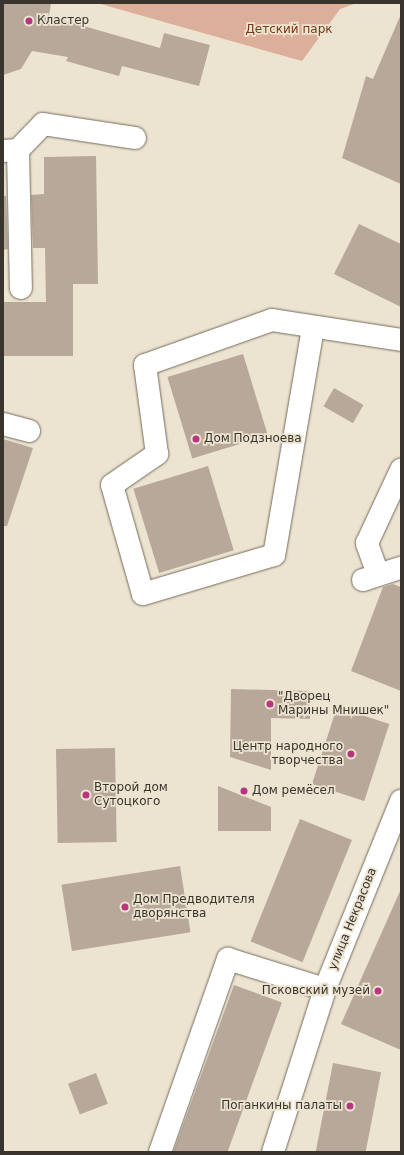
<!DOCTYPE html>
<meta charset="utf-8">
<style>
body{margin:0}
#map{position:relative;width:404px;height:1155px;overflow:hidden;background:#ede3d1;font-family:"DejaVu Sans",sans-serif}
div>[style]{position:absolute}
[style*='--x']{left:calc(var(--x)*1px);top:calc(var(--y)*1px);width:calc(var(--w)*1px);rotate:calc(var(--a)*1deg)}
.green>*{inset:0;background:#dbaf9a}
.building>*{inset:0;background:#b7a89a;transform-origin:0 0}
.roads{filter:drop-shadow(0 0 1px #746c5c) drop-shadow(0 0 1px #746c5c)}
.minor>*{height:22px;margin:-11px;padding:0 11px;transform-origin:11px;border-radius:11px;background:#fff}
.dots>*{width:11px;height:11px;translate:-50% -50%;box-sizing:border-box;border:2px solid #ede3d1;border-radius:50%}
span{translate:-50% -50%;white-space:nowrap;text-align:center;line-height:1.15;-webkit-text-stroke:3.5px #ede3d1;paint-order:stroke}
.poi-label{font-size:12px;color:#39352e}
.left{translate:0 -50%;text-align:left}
.right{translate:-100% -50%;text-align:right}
.park-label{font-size:12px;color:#783916}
.street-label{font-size:12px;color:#39352e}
.frame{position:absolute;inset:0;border:4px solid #39352e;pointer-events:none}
</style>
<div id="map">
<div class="green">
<div style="clip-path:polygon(97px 3px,357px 3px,340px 9px,302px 61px)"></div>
</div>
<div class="building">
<div style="clip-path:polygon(3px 3px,51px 3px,49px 16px,160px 48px,164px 33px,210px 45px,199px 86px,122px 66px,119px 76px,66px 61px,68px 57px,32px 51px,21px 69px,3px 75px)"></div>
<div style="clip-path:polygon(401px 14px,401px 184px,342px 158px,366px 76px,373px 79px)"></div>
<div style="clip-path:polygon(96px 156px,98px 284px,73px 284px,73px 356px,3px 356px,3px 302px,46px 302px,45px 248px,33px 248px,31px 195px,44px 194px,44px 157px)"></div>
<div style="clip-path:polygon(3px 196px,6px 196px,8px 249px,3px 250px)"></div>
<div style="clip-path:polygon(359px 224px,401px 244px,401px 307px,334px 274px)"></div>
<div style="left:243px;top:354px;width:85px;height:79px;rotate:73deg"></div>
<div style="left:334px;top:388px;width:34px;height:21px;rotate:30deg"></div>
<div style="clip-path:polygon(3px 439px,33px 448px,7px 526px,3px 526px)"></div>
<div style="left:208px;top:466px;width:88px;height:78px;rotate:73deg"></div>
<div style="clip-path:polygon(393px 584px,401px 587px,401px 691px,351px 671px,383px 587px)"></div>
<div style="clip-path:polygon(231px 689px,310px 691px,310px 719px,271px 718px,271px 770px,230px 757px)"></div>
<div style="left:337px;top:707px;width:55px;height:81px;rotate:18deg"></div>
<div style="left:115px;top:748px;width:94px;height:59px;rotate:89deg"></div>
<div style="clip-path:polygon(218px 786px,271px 807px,271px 831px,218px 831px)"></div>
<div style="left:300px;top:819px;width:56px;height:132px;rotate:22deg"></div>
<div style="left:180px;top:866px;width:67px;height:120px;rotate:81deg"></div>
<div style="clip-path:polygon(401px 889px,401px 1050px,341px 1024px)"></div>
<div style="left:234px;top:985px;width:51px;height:177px;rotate:20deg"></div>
<div style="left:333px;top:1063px;width:49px;height:91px;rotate:11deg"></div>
<div style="left:96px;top:1073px;width:33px;height:30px;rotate:69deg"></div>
</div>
<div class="roads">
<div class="minor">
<div style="--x:18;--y:150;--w:138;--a:88.8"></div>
<div style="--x:3;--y:151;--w:15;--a:-4"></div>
<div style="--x:18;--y:150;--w:36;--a:-46"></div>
<div style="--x:43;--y:124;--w:93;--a:8.7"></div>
<div style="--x:313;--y:328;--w:230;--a:99.7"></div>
<div style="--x:274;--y:555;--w:137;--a:163.4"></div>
<div style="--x:143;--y:594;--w:113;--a:-105.9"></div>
<div style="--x:112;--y:485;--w:55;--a:-34.6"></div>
<div style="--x:157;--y:454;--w:90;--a:-97.7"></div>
<div style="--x:145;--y:365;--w:135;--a:-19.5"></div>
<div style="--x:272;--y:320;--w:131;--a:8.8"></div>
<div style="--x:3;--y:424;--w:27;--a:15"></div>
<div style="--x:378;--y:574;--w:33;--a:-110"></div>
<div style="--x:367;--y:543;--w:81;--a:-65"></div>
<div style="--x:363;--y:580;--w:40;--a:-18"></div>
<div style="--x:160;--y:1152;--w:205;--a:-70.6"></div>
<div style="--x:228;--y:959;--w:102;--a:17.2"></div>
<div style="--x:273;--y:1152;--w:171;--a:-72.3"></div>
<div style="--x:325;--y:989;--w:203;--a:-68"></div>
</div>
</div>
<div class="dots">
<div style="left:29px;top:21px;background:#b83680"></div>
<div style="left:196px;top:439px;background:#b83680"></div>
<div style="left:270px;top:704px;background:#b83680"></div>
<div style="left:351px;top:754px;background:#b83680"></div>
<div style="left:244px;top:791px;background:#b83680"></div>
<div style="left:86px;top:795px;background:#b83680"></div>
<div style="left:125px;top:907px;background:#b83680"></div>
<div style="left:378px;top:991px;background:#b83680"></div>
<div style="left:350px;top:1106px;background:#b83680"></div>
</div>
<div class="poi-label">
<span class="left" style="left:37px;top:21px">Кластер</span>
<span class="left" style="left:204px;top:439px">Дом Подзноева</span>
<span class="left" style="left:278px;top:704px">"Дворец<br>Марины Мнишек"</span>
<span class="right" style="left:343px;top:754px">Центр народного<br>творчества</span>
<span class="left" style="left:94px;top:795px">Второй дом<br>Сутоцкого</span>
<span class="left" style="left:252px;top:791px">Дом ремёсел</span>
<span class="left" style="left:133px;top:907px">Дом Предводителя<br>дворянства</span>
<span class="right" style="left:370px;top:991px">Псковский музей</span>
<span class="right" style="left:342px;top:1106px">Поганкины палаты</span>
</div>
<div class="park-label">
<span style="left:289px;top:30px">Детский парк</span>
</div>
<div class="street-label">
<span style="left:353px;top:919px;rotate:-68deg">улица Некрасова</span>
</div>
<div class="frame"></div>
</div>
